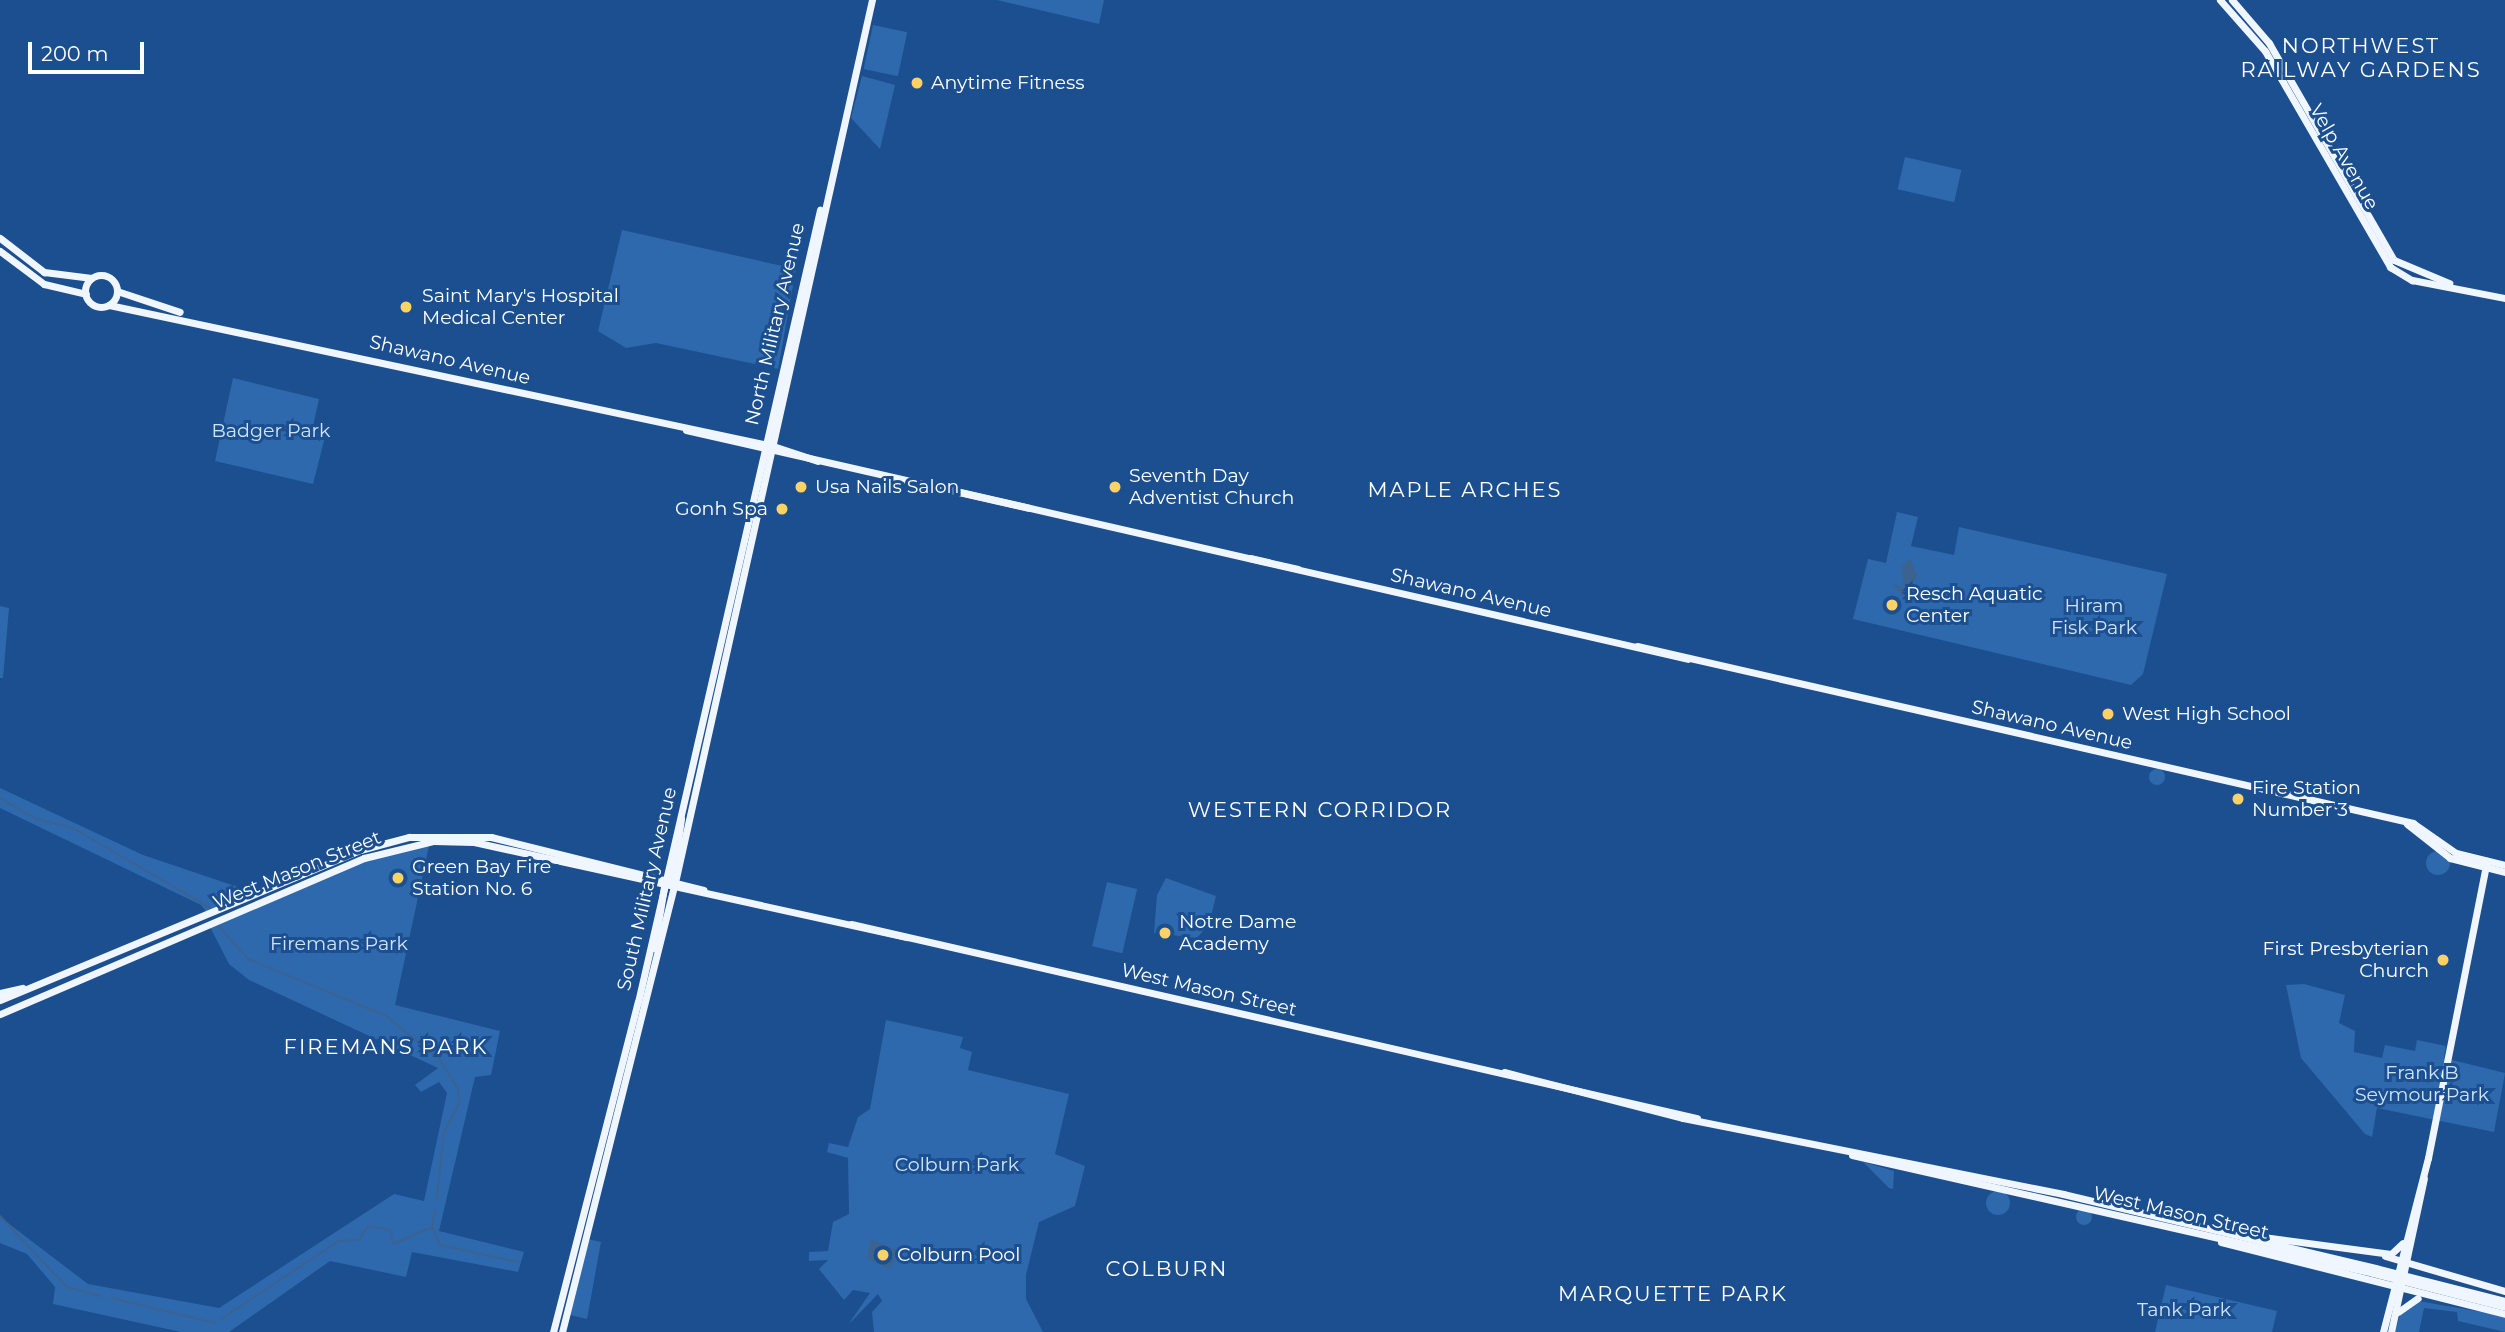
<!DOCTYPE html>
<style>
body{margin:0}
#map{position:relative;width:2505px;height:1332px;overflow:hidden;background:#1b4f8f;font-family:Montserrat,sans-serif}
div>[style]{position:absolute}
[style*='--x']{left:calc(var(--x)*1px);top:calc(var(--y)*1px);width:calc(var(--w)*1px);rotate:calc(var(--a)*1deg)}
.green>*{inset:0;background:#2e69ad;transform-origin:0 0}
.round{border-radius:50%}
.water>*{inset:0;background:#3c6290}
.stream>*{height:2px;margin:-1px;padding:0 1px;transform-origin:1px;border-radius:1px;background:#3c6290}
.major>*{height:7px;margin:-3.5px;padding:0 3.5px;transform-origin:3.5px;border-radius:3.5px;background:#f0f6ff}
.major>.ring{margin:-3.5px;padding:0;box-sizing:content-box;background:none;border:7px solid #f0f6ff;border-radius:50%}
.major-bridge>*{height:7px;margin:-3.5px;padding:0 3.5px;transform-origin:3.5px;border-radius:3.5px;background:#f0f6ff}
.dots>*{width:19px;height:19px;translate:-50% -50%;box-sizing:border-box;border:4px solid #1b4f8f;border-radius:50%}
span{translate:-50% -50%;white-space:nowrap;text-align:center;line-height:1.15;-webkit-text-stroke:6px #1b4f8f;paint-order:stroke}
.poi-label{font-size:19px;color:#fff}
.left{translate:0 -50%;text-align:left}
.right{translate:-100% -50%;text-align:right}
.street-label{font-size:19px;color:#fff}
.park-label{font-size:19px;color:#cfe3fa}
.neighbourhood-label{font-size:21px;color:#fff;letter-spacing:2px}
.scale{position:absolute;left:28px;top:42px;width:116px;height:32px;box-sizing:border-box;border:4px solid #fff;border-top:0;padding-left:9px;font-size:21px;line-height:24px;white-space:nowrap;color:#fff;-webkit-text-stroke:5px #1b4f8f;paint-order:stroke}
</style>
<div id="map">
<div class="green">
<div style="clip-path:polygon(997px 0,1104px 0,1099px 24px)"></div>
<div style="left:873px;top:25px;width:35px;height:45px;rotate:12deg"></div>
<div style="clip-path:polygon(862px 76px,895px 85px,880px 149px,851px 118px)"></div>
<div style="left:1905px;top:157px;width:58px;height:33px;rotate:13deg"></div>
<div style="clip-path:polygon(622px 230px,796px 269px,778px 369px,656px 343px,626px 348px,598px 331px)"></div>
<div style="clip-path:polygon(233px 378px,319px 399px,313px 426px,327px 429px,313px 484px,215px 461px)"></div>
<div style="clip-path:polygon(1897px 512px,1918px 517px,1911px 546px,1954px 555px,1959px 527px,2167px 574px,2143px 674px,2131px 685px,1853px 619px,1868px 559px,1886px 563px)"></div>
<div style="clip-path:polygon(0 606px,9px 608px,3px 678px,0 678px)"></div>
<div class="round" style="left:2149px;top:769px;width:16px;height:16px"></div>
<div style="clip-path:polygon(0 788px,143px 855px,238px 887px,240px 902px,209px 915px,201px 905px,0 808px)"></div>
<div style="clip-path:polygon(430px 841px,395px 1005px,500px 1031px,491px 1075px,475px 1077px,439px 1231px,524px 1252px,518px 1272px,412px 1252px,406px 1277px,330px 1261px,229px 1332px,181px 1332px,53px 1304px,55px 1287px,27px 1254px,0 1243px,0 1217px,88px 1284px,219px 1308px,394px 1194px,424px 1201px,447px 1093px,439px 1082px,421px 1092px,415px 1085px,438px 1068px,249px 980px,229px 964px,208px 923px,364px 858px)"></div>
<div class="round" style="left:2426px;top:851px;width:24px;height:24px"></div>
<div style="clip-path:polygon(1166px 878px,1216px 896px,1209px 924px,1197px 938px,1154px 933px,1157px 895px)"></div>
<div style="left:1107px;top:882px;width:31px;height:66px;rotate:13deg"></div>
<div style="clip-path:polygon(2304px 984px,2345px 995px,2339px 1023px,2355px 1031px,2354px 1052px,2382px 1058px,2385px 1045px,2415px 1051px,2417px 1040px,2446px 1046px,2444px 1058px,2505px 1073px,2494px 1132px,2377px 1108px,2372px 1137px,2365px 1134px,2301px 1058px,2286px 985px)"></div>
<div style="clip-path:polygon(886px 1020px,963px 1037px,960px 1048px,972px 1052px,968px 1070px,1069px 1094px,1055px 1154px,1085px 1166px,1075px 1206px,1039px 1222px,1026px 1275px,1026px 1299px,1043px 1332px,874px 1332px,872px 1312px,882px 1301px,878px 1294px,848px 1325px,870px 1293px,853px 1290px,844px 1300px,819px 1269px,828px 1260px,809px 1261px,809px 1252px,828px 1251px,833px 1222px,849px 1214px,848px 1158px,827px 1152px,829px 1143px,848px 1147px,858px 1117px,870px 1109px)"></div>
<div style="clip-path:polygon(1863px 1162px,1894px 1171px,1893px 1189px,1889px 1188px)"></div>
<div class="round" style="left:1986px;top:1191px;width:24px;height:24px"></div>
<div class="round" style="left:2076px;top:1209px;width:16px;height:16px"></div>
<div style="clip-path:polygon(583px 1238px,601px 1242px,587px 1319px,566px 1314px)"></div>
<div style="clip-path:polygon(2166px 1285px,2277px 1311px,2272px 1332px,2155px 1332px)"></div>
<div style="clip-path:polygon(2412px 1300px,2505px 1316px,2505px 1332px,2458px 1321px,2457px 1312px,2424px 1308px,2419px 1332px,2395px 1332px,2402px 1308px)"></div>
</div>
<div class="water">
<div style="clip-path:polygon(1910px 558px,1917px 576px,1904px 598px,1893px 584px,1905px 588px,1901px 568px)"></div>
<div style="clip-path:polygon(871px 1239px,898px 1251px,890px 1269px,867px 1258px)"></div>
</div>
<div class="stream">
<div style="--x:0;--y:798;--w:39;--a:30"></div>
<div style="--x:34;--y:818;--w:40;--a:14.4"></div>
<div style="--x:73;--y:828;--w:159;--a:30.3"></div>
<div style="--x:217;--y:924;--w:47;--a:48.5"></div>
<div style="--x:248;--y:959;--w:149;--a:22.4"></div>
<div style="--x:386;--y:1016;--w:70;--a:39.2"></div>
<div style="--x:440;--y:1060;--w:34;--a:58"></div>
<div style="--x:458;--y:1089;--w:15;--a:86"></div>
<div style="--x:459;--y:1104;--w:32;--a:118"></div>
<div style="--x:444;--y:1132;--w:67;--a:96"></div>
<div style="--x:435;--y:1210;--w:17;--a:100"></div>
<div style="--x:432;--y:1227;--w:20;--a:66"></div>
<div style="--x:440;--y:1245;--w:80;--a:12.3"></div>
<div style="--x:0;--y:1216;--w:98;--a:46.7"></div>
<div style="--x:67;--y:1287;--w:35;--a:15"></div>
<div style="--x:112;--y:1298;--w:106;--a:13.6"></div>
<div style="--x:221;--y:1319;--w:141;--a:-33.5"></div>
<div style="--x:339;--y:1241;--w:20;--a:-3"></div>
<div style="--x:359;--y:1240;--w:17;--a:-57"></div>
<div style="--x:368;--y:1226;--w:22;--a:10"></div>
<div style="--x:390;--y:1230;--w:14;--a:78"></div>
<div style="--x:393;--y:1244;--w:43;--a:-23.6"></div>
</div>
<div class="major">
<div style="--x:2220;--y:0;--w:68;--a:48.6"></div>
<div style="--x:2265;--y:51;--w:250;--a:59.9"></div>
<div style="--x:2390;--y:267;--w:26;--a:31"></div>
<div style="--x:2412;--y:280;--w:95;--a:11"></div>
<div style="--x:2232;--y:0;--w:57;--a:49.3"></div>
<div style="--x:2269;--y:43;--w:250;--a:60.1"></div>
<div style="--x:2394;--y:260;--w:60;--a:22.7"></div>
<div style="--x:0;--y:238;--w:56;--a:37.7"></div>
<div style="--x:44;--y:272;--w:48;--a:7.1"></div>
<div style="--x:0;--y:251;--w:55;--a:36.9"></div>
<div style="--x:44;--y:284;--w:43;--a:13.4"></div>
<div class="ring" style="left:85px;top:275px;width:25px;height:25px"></div>
<div style="--x:117;--y:291;--w:66;--a:18.4"></div>
<div style="--x:109;--y:305;--w:679;--a:11.99"></div>
<div style="--x:773;--y:446;--w:47;--a:18.4"></div>
<div style="--x:686;--y:430;--w:351;--a:12.8"></div>
<div style="--x:947;--y:489;--w:760;--a:12.92"></div>
<div style="--x:1250;--y:558;--w:49;--a:12.9"></div>
<div style="--x:1637;--y:646;--w:796;--a:12.85"></div>
<div style="--x:2413;--y:823;--w:52;--a:34.9"></div>
<div style="--x:2456;--y:853;--w:50;--a:13.8"></div>
<div style="--x:2407;--y:824;--w:55;--a:38.3"></div>
<div style="--x:2450;--y:858;--w:57;--a:14.3"></div>
<div style="--x:672;--y:883;--w:65;--a:-82"></div>
<div style="--x:851;--y:924;--w:868;--a:12.92"></div>
<div style="--x:654;--y:948;--w:68;--a:-80.7"></div>
<div style="--x:0;--y:993;--w:23;--a:-13"></div>
<div style="--x:0;--y:1000;--w:390;--a:-22.6"></div>
<div style="--x:360;--y:850;--w:51;--a:-14.9"></div>
<div style="--x:409;--y:837;--w:82;--a:0"></div>
<div style="--x:491;--y:837;--w:219;--a:14"></div>
<div style="--x:0;--y:1014;--w:396;--a:-23.2"></div>
<div style="--x:364;--y:858;--w:71;--a:-13.8"></div>
<div style="--x:433;--y:841;--w:41;--a:1.4"></div>
<div style="--x:474;--y:842;--w:443;--a:12.4"></div>
<div style="--x:1504;--y:1072;--w:185;--a:14.4"></div>
<div style="--x:1683;--y:1118;--w:388;--a:11.3"></div>
<div style="--x:2063;--y:1194;--w:321;--a:13.3"></div>
<div style="--x:1852;--y:1155;--w:534;--a:12.76"></div>
<div style="--x:2256;--y:1236;--w:136;--a:7.6"></div>
<div style="--x:2391;--y:1254;--w:16;--a:-43"></div>
<div style="--x:2221;--y:1242;--w:293;--a:14.2"></div>
<div style="--x:2385;--y:1256;--w:125;--a:16.3"></div>
<div style="--x:2398;--y:1312;--w:24;--a:-35"></div>
<div style="--x:553;--y:1332;--w:341;--a:-75.6"></div>
<div style="--x:638;--y:1002;--w:813;--a:-77.06"></div>
<div style="--x:562;--y:1332;--w:459;--a:-75.9"></div>
<div style="--x:674;--y:887;--w:909;--a:-77.42"></div>
<div style="--x:2383;--y:1332;--w:180;--a:-75.5"></div>
<div style="--x:2428;--y:1158;--w:303;--a:-78.8"></div>
<div style="--x:2391;--y:1332;--w:157;--a:-77.9"></div>
</div>
<div class="major-bridge">
<div style="--x:2375;--y:1268;--w:134;--a:14.2"></div>
<div style="--x:2373;--y:1273;--w:136;--a:14.4"></div>
</div>
<div class="dots">
<div style="left:917px;top:83px;background:#ffd166"></div>
<div style="left:406px;top:307px;background:#ffd166"></div>
<div style="left:801px;top:487px;background:#ffd166"></div>
<div style="left:1115px;top:487px;background:#ffd166"></div>
<div style="left:782px;top:509px;background:#ffd166"></div>
<div style="left:1892px;top:605px;background:#ffd166"></div>
<div style="left:2108px;top:714px;background:#ffd166"></div>
<div style="left:2238px;top:799px;background:#ffd166"></div>
<div style="left:398px;top:878px;background:#ffd166"></div>
<div style="left:1165px;top:933px;background:#ffd166"></div>
<div style="left:2443px;top:960px;background:#ffd166"></div>
<div style="left:883px;top:1255px;background:#ffd166"></div>
</div>
<div class="poi-label">
<span class="left" style="left:931px;top:83px">Anytime Fitness</span>
<span class="left" style="left:422px;top:307px">Saint Mary's Hospital<br>Medical Center</span>
<span class="left" style="left:1129px;top:487px">Seventh Day<br>Adventist Church</span>
<span class="left" style="left:815px;top:487px">Usa Nails Salon</span>
<span class="right" style="left:768px;top:509px">Gonh Spa</span>
<span class="left" style="left:1906px;top:605px">Resch Aquatic<br>Center</span>
<span class="left" style="left:2122px;top:714px">West High School</span>
<span class="left" style="left:2252px;top:799px">Fire Station<br>Number 3</span>
<span class="left" style="left:412px;top:878px">Green Bay Fire<br>Station No. 6</span>
<span class="left" style="left:1179px;top:933px">Notre Dame<br>Academy</span>
<span class="right" style="left:2429px;top:960px">First Presbyterian<br>Church</span>
<span class="left" style="left:897px;top:1255px">Colburn Pool</span>
</div>
<div class="street-label">
<span style="left:2344px;top:157px;rotate:60deg">Velp Avenue</span>
<span style="left:775px;top:324px;rotate:-77deg">North Military Avenue</span>
<span style="left:450px;top:360px;rotate:13deg">Shawano Avenue</span>
<span style="left:1471px;top:593px;rotate:13deg">Shawano Avenue</span>
<span style="left:2052px;top:725px;rotate:13deg">Shawano Avenue</span>
<span style="left:297px;top:870px;rotate:-22deg">West Mason Street</span>
<span style="left:647px;top:889px;rotate:-77deg">South Military Avenue</span>
<span style="left:1209px;top:990px;rotate:13deg">West Mason Street</span>
<span style="left:2181px;top:1213px;rotate:13deg">West Mason Street</span>
</div>
<div class="park-label">
<span style="left:271px;top:431px">Badger Park</span>
<span style="left:2094px;top:617px">Hiram<br>Fisk Park</span>
<span style="left:339px;top:944px">Firemans Park</span>
<span style="left:2422px;top:1084px">Frank B<br>Seymour Park</span>
<span style="left:957px;top:1165px">Colburn Park</span>
<span style="left:2184px;top:1310px">Tank Park</span>
</div>
<div class="neighbourhood-label">
<span style="left:2361px;top:58px">NORTHWEST<br>RAILWAY GARDENS</span>
<span style="left:1465px;top:490px">MAPLE ARCHES</span>
<span style="left:1320px;top:810px">WESTERN CORRIDOR</span>
<span style="left:386px;top:1047px">FIREMANS PARK</span>
<span style="left:1167px;top:1269px">COLBURN</span>
<span style="left:1673px;top:1294px">MARQUETTE PARK</span>
</div>
<div class="scale">200 m</div>
</div>
